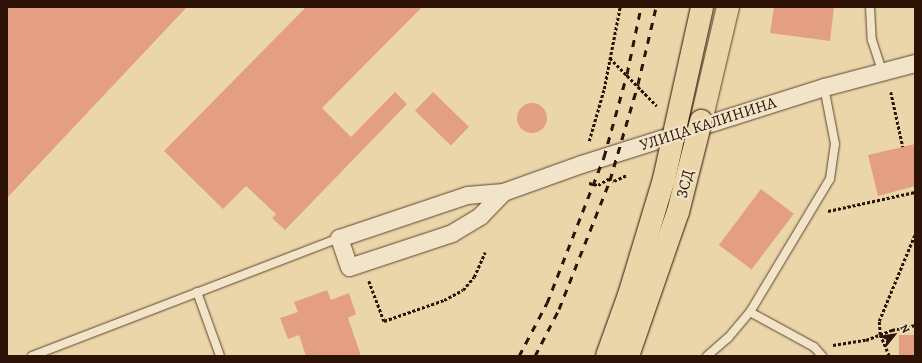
<!DOCTYPE html>
<meta charset="utf-8">
<style>
body{margin:0}
#map{position:relative;width:922px;height:363px;overflow:hidden;background:#ebd6aa;font-family:Alegreya,serif}
div>[style]{position:absolute}
[style*='--x']{left:calc(var(--x)*1px);top:calc(var(--y)*1px);width:calc(var(--w)*1px);rotate:calc(var(--a)*1deg)}
.building>*{inset:0;background:#e49f82;transform-origin:0 0}
.round{border-radius:50%}
.path>*{height:2.5px;margin-top:-1.25px;transform-origin:0;background:repeating-linear-gradient(90deg,#2d1206 0 3px,transparent 0 5px)}
.roads{filter:drop-shadow(0 0 1px #5c432f) drop-shadow(0 0 1px #5c432f)}
.service>*{height:8px;margin:-4px;padding:0 4px;transform-origin:4px;border-radius:4px;background:#f2e4c8}
.minor>*{height:17px;margin:-8.5px;padding:0 8.5px;transform-origin:8.5px;border-radius:8.5px;background:#f2e4c8}
.motorway>*{height:22px;margin:-11px;padding:0 11px;transform-origin:11px;border-radius:11px;background:#ebd6aa}
.rail>*{height:3px;margin-top:-1.5px;transform-origin:0;background:repeating-linear-gradient(90deg,#2d1206 0 7px,transparent 0 14px)}
.bridges{filter:drop-shadow(0 0 1px #2d1206) drop-shadow(0 0 1px #2d1206)}
.motorway-bridge>*{height:22px;margin:-11px;padding:0 11px;transform-origin:11px;border-radius:11px;background:#ebd6aa}
span{translate:-50% -50%;white-space:nowrap;text-align:center;line-height:1.15;-webkit-text-stroke:4px #f2e4c8;paint-order:stroke}
.street-label{font-size:16px;color:#2d1206}
.frame{position:absolute;inset:0;border:8px solid #2d1206;pointer-events:none}
.north{position:absolute;left:874px;top:315px;width:40px;height:40px;-webkit-text-stroke:3px #f2e4c8;paint-order:stroke;rotate:60deg;font-size:11px;font-weight:700;line-height:16px;text-align:center;color:#2d1206}
.north::after{content:'';display:block;margin:auto;width:14px;height:18px;background:#2d1206;clip-path:polygon(50% 0,100% 100%,50% 72%,0 100%)}
</style>
<div id="map">
<div class="building">
<div style="clip-path:polygon(7px 7px,187px 7px,7px 198px)"></div>
<div style="clip-path:polygon(306px 7px,422px 7px,322px 108px,351px 137px,395px 92px,407px 104px,285px 230px,272px 218px,276px 214px,246px 186px,223px 209px,164px 151px)"></div>
<div style="clip-path:polygon(774px 7px,834px 7px,830px 41px,770px 33px)"></div>
<div style="left:433px;top:92px;width:50px;height:26px;rotate:44deg"></div>
<div class="round" style="left:517px;top:103px;width:30px;height:30px"></div>
<div style="clip-path:polygon(915px 144px,915px 186px,878px 196px,868px 155px)"></div>
<div style="left:761px;top:189px;width:41px;height:70px;rotate:37deg"></div>
<div style="clip-path:polygon(327px 290px,331px 300px,349px 293px,356px 314px,348px 318px,361px 356px,306px 356px,299px 335px,288px 339px,280px 318px,298px 312px,294px 302px)"></div>
<div style="left:915px;top:335px;width:21px;height:16px;rotate:90deg"></div>
</div>
<div class="path">
<div style="--x:610;--y:58;--w:67;--a:45.6"></div>
<div style="--x:891;--y:92;--w:56;--a:77.7"></div>
<div style="--x:589;--y:141;--w:54;--a:-73.9"></div>
<div style="--x:604;--y:89;--w:84;--a:-79"></div>
<div style="--x:589;--y:183;--w:9;--a:13"></div>
<div style="--x:598;--y:185;--w:12;--a:-31"></div>
<div style="--x:608;--y:179;--w:6;--a:18"></div>
<div style="--x:614;--y:181;--w:14;--a:-25"></div>
<div style="--x:828;--y:211;--w:89;--a:-12.3"></div>
<div style="--x:369;--y:281;--w:43;--a:69.4"></div>
<div style="--x:384;--y:321;--w:64;--a:-19.3"></div>
<div style="--x:444;--y:300;--w:21;--a:-28"></div>
<div style="--x:463;--y:290;--w:17;--a:-50"></div>
<div style="--x:474;--y:277;--w:27;--a:-66"></div>
<div style="--x:833;--y:345;--w:33;--a:-9"></div>
<div style="--x:866;--y:340;--w:28;--a:-21"></div>
<div style="--x:892;--y:330;--w:24;--a:-12"></div>
<div style="--x:889;--y:356;--w:23;--a:-113"></div>
<div style="--x:880;--y:335;--w:14;--a:-94"></div>
<div style="--x:879;--y:321;--w:94;--a:-67.5"></div>
</div>
<div class="roads">
<div class="service">
<div style="--x:870;--y:7;--w:33;--a:87"></div>
<div style="--x:872;--y:40;--w:33;--a:72"></div>
<div style="--x:197;--y:292;--w:68;--a:70.2"></div>
<div style="--x:750;--y:312;--w:73;--a:28.7"></div>
<div style="--x:814;--y:347;--w:12;--a:48"></div>
<div style="--x:32;--y:356;--w:329;--a:-21"></div>
<div style="--x:707;--y:356;--w:28;--a:-41"></div>
<div style="--x:728;--y:338;--w:34;--a:-50"></div>
<div style="--x:750;--y:312;--w:155;--a:-59"></div>
<div style="--x:830;--y:179;--w:35;--a:-82"></div>
<div style="--x:835;--y:144;--w:58;--a:-100.9"></div>
</div>
<div class="minor">
<div style="--x:503;--y:192;--w:83;--a:-19.7"></div>
<div style="--x:581;--y:164;--w:255;--a:-17.6"></div>
<div style="--x:824;--y:87;--w:94;--a:-14.8"></div>
<div style="--x:503;--y:192;--w:33;--a:134"></div>
<div style="--x:480;--y:216;--w:33;--a:149"></div>
<div style="--x:452;--y:233;--w:108;--a:161.7"></div>
<div style="--x:349;--y:267;--w:31;--a:-109"></div>
<div style="--x:339;--y:238;--w:135;--a:-18.6"></div>
<div style="--x:467;--y:195;--w:36;--a:-5"></div>
</div>
<div class="motorway">
<div style="--x:701;--y:121;--w:117;--a:-76.7"></div>
</div>
</div>
<div class="rail">
<div style="--x:519;--y:356;--w:60;--a:-62.2"></div>
<div style="--x:547;--y:303;--w:157;--a:-68.7"></div>
<div style="--x:604;--y:157;--w:86;--a:-74.5"></div>
<div style="--x:627;--y:74;--w:68;--a:-78.2"></div>
<div style="--x:535;--y:356;--w:53;--a:-62.9"></div>
<div style="--x:559;--y:309;--w:139;--a:-68.4"></div>
<div style="--x:610;--y:180;--w:100;--a:-73.7"></div>
<div style="--x:638;--y:84;--w:79;--a:-76.8"></div>
</div>
<div class="bridges">
<div class="motorway-bridge">
<div style="--x:607;--y:356;--w:65;--a:-70.2"></div>
<div style="--x:629;--y:295;--w:121;--a:-73.2"></div>
<div style="--x:664;--y:179;--w:176;--a:-77.5"></div>
<div style="--x:628;--y:356;--w:152;--a:-70.9"></div>
<div style="--x:678;--y:212;--w:94;--a:-75.8"></div>
</div>
</div>
<div class="street-label">
<span style="left:708px;top:124px;rotate:-18deg">УЛИЦА КАЛИНИНА</span>
<span style="left:685px;top:184px;rotate:-76deg">ЗСД</span>
</div>
<div class="frame"></div>
<div class="north">N</div>
</div>
